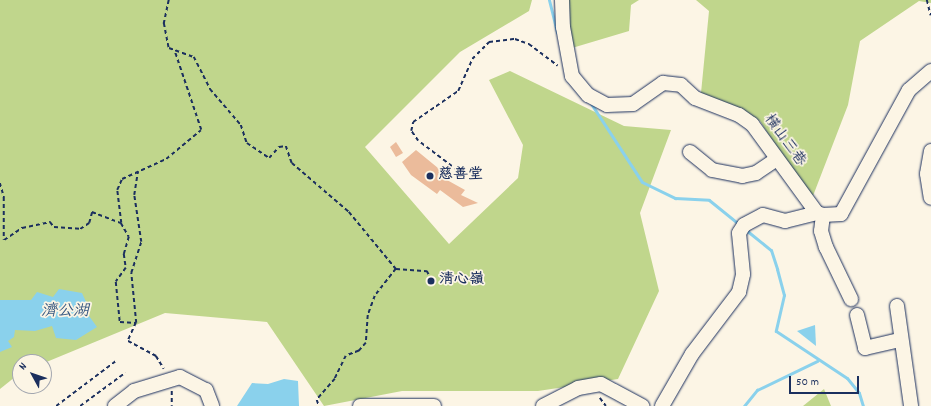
<!DOCTYPE html>
<meta charset="utf-8">
<style>
body{margin:0}
#map{position:relative;width:931px;height:406px;overflow:hidden;background:#fcf5e5;font-family:Dekko,"LXGW WenKai TC",sans-serif}
div>[style]{position:absolute}
[style*='--x']{left:calc(var(--x)*1px);top:calc(var(--y)*1px);width:calc(var(--w)*1px);rotate:calc(var(--a)*1deg)}
.green>*{inset:0;background:#c0d68c}
.water>*{inset:0;background:#8ad1ec}
.stream>*{height:3px;margin:-1.5px;padding:0 1.5px;transform-origin:1.5px;border-radius:1.5px;background:#8ad1ec}
.building>*{inset:0;background:#ebbb9b}
.path>*{height:1.5px;margin-top:-0.75px;transform-origin:0;background:repeating-linear-gradient(90deg,#1b2f5e 0 4px,transparent 0 7px)}
.roads{filter:drop-shadow(0 0 1px #1b2f5e) drop-shadow(0 0 1px #1b2f5e)}
.minor>*{height:14px;margin:-7px;padding:0 7px;transform-origin:7px;border-radius:7px;background:#fcf5e5}
.dots>*{width:11px;height:11px;translate:-50% -50%;box-sizing:border-box;border:2px solid #fcf5e5;border-radius:50%}
span{translate:-50% -50%;white-space:nowrap;text-align:center;line-height:1.15;-webkit-text-stroke:3.5px #fcf5e5;paint-order:stroke}
.street-label{font-size:15px;color:#1b2f5e}
.poi-label{font-size:15px;color:#1b2f5e;font-weight:700}
.left{translate:0 -50%;text-align:left}
.water-label{font-size:16px;color:#375882;font-style:italic}
.north{position:absolute;left:12px;top:354px;width:40px;height:40px;box-sizing:border-box;background:#fcf5e5;border:1px solid #a2a6af;border-radius:50%;rotate:310deg;font-size:11px;font-weight:700;line-height:16px;text-align:center;color:#1b2f5e}
.north::after{content:'';display:block;margin:auto;width:14px;height:18px;background:#1b2f5e;clip-path:polygon(50% 0,100% 100%,50% 72%,0 100%)}
.scale{position:absolute;left:789px;top:376px;width:70px;height:18px;box-sizing:border-box;border:2px solid #1b2f5e;border-top:0;padding-left:5px;font-size:12px;line-height:14px;white-space:nowrap;color:#1b2f5e;-webkit-text-stroke:3px #fcf5e5;paint-order:stroke}
</style>
<div id="map">
<div class="green">
<div style="clip-path:polygon(0 0,532px 0,529px 11px,460px 52px,365px 147px,449px 244px,518px 178px,523px 145px,489px 80px,510px 71px,624px 126px,671px 130px,640px 213px,659px 291px,618px 379px,538px 391px,402px 391px,324px 406px,267px 322px,165px 313px,44px 363px,20px 362px,20px 373px,0 389px)"></div>
<div style="clip-path:polygon(566px 0,639px 0,631px 5px,629px 31px,572px 48px)"></div>
<div style="clip-path:polygon(696px 0,931px 0,931px 3px,919px 1px,860px 41px,848px 105px,811px 201px,760px 121px,701px 93px,709px 11px)"></div>
<div style="clip-path:polygon(824px 389px,831px 406px,803px 406px)"></div>
</div>
<div class="water">
<div style="clip-path:polygon(59px 289px,82px 293px,87px 304px,84px 309px,97px 327px,76px 340px,56px 338px,52px 326px,35px 331px,15px 330px,14px 337px,8px 341px,12px 347px,0 352px,0 300px,31px 300px,37px 292px,53px 297px)"></div>
<div style="clip-path:polygon(815px 325px,816px 346px,797px 331px)"></div>
<div style="clip-path:polygon(284px 379px,298px 381px,299px 406px,237px 406px,252px 383px,268px 384px)"></div>
</div>
<div class="stream">
<div style="--x:549;--y:0;--w:34;--a:76"></div>
<div style="--x:590;--y:102;--w:95;--a:57"></div>
<div style="--x:642;--y:182;--w:37;--a:26"></div>
<div style="--x:675;--y:198;--w:34;--a:3"></div>
<div style="--x:709;--y:200;--w:40;--a:39"></div>
<div style="--x:746;--y:230;--w:32;--a:39"></div>
<div style="--x:771;--y:250;--w:20;--a:72"></div>
<div style="--x:777;--y:269;--w:27;--a:75"></div>
<div style="--x:784;--y:295;--w:37;--a:103"></div>
<div style="--x:776;--y:331;--w:85;--a:33.5"></div>
<div style="--x:847;--y:378;--w:19;--a:51"></div>
<div style="--x:859;--y:393;--w:14;--a:73"></div>
<div style="--x:744;--y:406;--w:21;--a:-51"></div>
<div style="--x:757;--y:390;--w:67;--a:-25.8"></div>
</div>
<div class="building">
<div style="clip-path:polygon(396px 142px,403px 153px,396px 157px,390px 147px)"></div>
<div style="clip-path:polygon(416px 150px,449px 177px,447px 180px,465px 190px,461px 195px,478px 203px,463px 207px,440px 190px,437px 194px,411px 175px,402px 162px)"></div>
</div>
<div class="path">
<div style="--x:169;--y:0;--w:24;--a:102"></div>
<div style="--x:164;--y:23;--w:25;--a:79"></div>
<div style="--x:169;--y:48;--w:27;--a:20"></div>
<div style="--x:194;--y:57;--w:36;--a:63"></div>
<div style="--x:210;--y:89;--w:48;--a:49.3"></div>
<div style="--x:241;--y:125;--w:19;--a:72"></div>
<div style="--x:247;--y:143;--w:27;--a:34"></div>
<div style="--x:269;--y:158;--w:15;--a:-48"></div>
<div style="--x:279;--y:147;--w:7;--a:-8"></div>
<div style="--x:286;--y:146;--w:18;--a:71"></div>
<div style="--x:292;--y:163;--w:75;--a:40.7"></div>
<div style="--x:349;--y:212;--w:74;--a:50.5"></div>
<div style="--x:396;--y:269;--w:34;--a:128"></div>
<div style="--x:375;--y:296;--w:20;--a:110"></div>
<div style="--x:368;--y:315;--w:28;--a:94"></div>
<div style="--x:366;--y:343;--w:11;--a:131"></div>
<div style="--x:359;--y:351;--w:14;--a:159"></div>
<div style="--x:346;--y:356;--w:25;--a:116"></div>
<div style="--x:335;--y:379;--w:28;--a:131"></div>
<div style="--x:317;--y:400;--w:6;--a:72"></div>
<div style="--x:927;--y:0;--w:16;--a:76"></div>
<div style="--x:463;--y:175;--w:56;--a:-142.9"></div>
<div style="--x:418;--y:141;--w:12;--a:-125"></div>
<div style="--x:411;--y:131;--w:9;--a:-77"></div>
<div style="--x:413;--y:122;--w:55;--a:-34.6"></div>
<div style="--x:458;--y:91;--w:35;--a:-66"></div>
<div style="--x:472;--y:59;--w:24;--a:-45"></div>
<div style="--x:489;--y:42;--w:26;--a:-7"></div>
<div style="--x:515;--y:39;--w:15;--a:20"></div>
<div style="--x:529;--y:44;--w:36;--a:37"></div>
<div style="--x:0;--y:183;--w:15;--a:74"></div>
<div style="--x:4;--y:197;--w:43;--a:90"></div>
<div style="--x:4;--y:240;--w:22;--a:-34"></div>
<div style="--x:22;--y:228;--w:29;--a:-12"></div>
<div style="--x:50;--y:222;--w:6;--a:51"></div>
<div style="--x:54;--y:227;--w:26;--a:4"></div>
<div style="--x:80;--y:229;--w:11;--a:-34"></div>
<div style="--x:89;--y:223;--w:11;--a:-75"></div>
<div style="--x:92;--y:212;--w:31;--a:21"></div>
<div style="--x:121;--y:223;--w:16;--a:60"></div>
<div style="--x:129;--y:237;--w:18;--a:106"></div>
<div style="--x:124;--y:254;--w:14;--a:82"></div>
<div style="--x:126;--y:268;--w:17;--a:126"></div>
<div style="--x:116;--y:282;--w:40;--a:84.3"></div>
<div style="--x:120;--y:322;--w:16;--a:4"></div>
<div style="--x:136;--y:323;--w:20;--a:114"></div>
<div style="--x:128;--y:341;--w:32;--a:28"></div>
<div style="--x:156;--y:356;--w:15;--a:58"></div>
<div style="--x:121;--y:223;--w:33;--a:-97"></div>
<div style="--x:117;--y:190;--w:12;--a:-66"></div>
<div style="--x:122;--y:179;--w:48;--a:-24.4"></div>
<div style="--x:166;--y:159;--w:45;--a:-39.6"></div>
<div style="--x:201;--y:130;--w:84;--a:-108.6"></div>
<div style="--x:396;--y:269;--w:31;--a:4"></div>
<div style="--x:427;--y:271;--w:11;--a:63"></div>
<div style="--x:136;--y:323;--w:50;--a:-95.7"></div>
<div style="--x:131;--y:273;--w:33;--a:-72"></div>
<div style="--x:141;--y:242;--w:48;--a:-98.5"></div>
<div style="--x:134;--y:195;--w:24;--a:-81"></div>
<div style="--x:172;--y:391;--w:15;--a:90"></div>
<div style="--x:600;--y:398;--w:10;--a:53"></div>
<div style="--x:56;--y:406;--w:76;--a:-37"></div>
<div style="--x:80;--y:406;--w:56;--a:-36.3"></div>
</div>
<div class="roads">
<div class="minor">
<div style="--x:562;--y:0;--w:27;--a:88"></div>
<div style="--x:563;--y:27;--w:50;--a:79.6"></div>
<div style="--x:572;--y:76;--w:25;--a:50"></div>
<div style="--x:588;--y:95;--w:21;--a:28"></div>
<div style="--x:607;--y:105;--w:26;--a:-2"></div>
<div style="--x:633;--y:104;--w:37;--a:-35"></div>
<div style="--x:663;--y:83;--w:18;--a:6"></div>
<div style="--x:681;--y:85;--w:19;--a:43"></div>
<div style="--x:695;--y:98;--w:47;--a:21.1"></div>
<div style="--x:739;--y:115;--w:16;--a:35"></div>
<div style="--x:752;--y:124;--w:110;--a:53.9"></div>
<div style="--x:817;--y:213;--w:6;--a:18"></div>
<div style="--x:823;--y:215;--w:18;--a:-3"></div>
<div style="--x:841;--y:214;--w:141;--a:-61.3"></div>
<div style="--x:909;--y:90;--w:29;--a:-41"></div>
<div style="--x:931;--y:151;--w:23;--a:100"></div>
<div style="--x:927;--y:174;--w:24;--a:81"></div>
<div style="--x:690;--y:152;--w:28;--a:39"></div>
<div style="--x:712;--y:170;--w:31;--a:11"></div>
<div style="--x:742;--y:176;--w:14;--a:-12"></div>
<div style="--x:756;--y:173;--w:25;--a:-34"></div>
<div style="--x:823;--y:215;--w:16;--a:97"></div>
<div style="--x:821;--y:231;--w:17;--a:73"></div>
<div style="--x:826;--y:247;--w:58;--a:64.3"></div>
<div style="--x:897;--y:306;--w:101;--a:82"></div>
<div style="--x:857;--y:315;--w:34;--a:76"></div>
<div style="--x:865;--y:348;--w:37;--a:-13"></div>
<div style="--x:115;--y:406;--w:24;--a:-38"></div>
<div style="--x:134;--y:391;--w:48;--a:-16.9"></div>
<div style="--x:180;--y:377;--w:29;--a:27"></div>
<div style="--x:206;--y:390;--w:17;--a:69"></div>
<div style="--x:360;--y:406;--w:74;--a:0"></div>
<div style="--x:543;--y:406;--w:39;--a:-27"></div>
<div style="--x:578;--y:388;--w:23;--a:-10"></div>
<div style="--x:601;--y:384;--w:47;--a:28.2"></div>
<div style="--x:662;--y:406;--w:60;--a:-60"></div>
<div style="--x:692;--y:354;--w:78;--a:-52.8"></div>
<div style="--x:739;--y:292;--w:18;--a:-77"></div>
<div style="--x:743;--y:274;--w:41;--a:-95.6"></div>
<div style="--x:739;--y:233;--w:9;--a:-58"></div>
<div style="--x:744;--y:225;--w:21;--a:-28"></div>
<div style="--x:763;--y:215;--w:23;--a:15"></div>
<div style="--x:785;--y:221;--w:33;--a:-14"></div>
</div>
</div>
<div class="dots">
<div style="left:430px;top:176px;background:#1b2f5e"></div>
<div style="left:431px;top:281px;background:#1b2f5e"></div>
</div>
<div class="street-label">
<span style="left:784px;top:141px;rotate:54deg">橫山三巷</span>
</div>
<div class="poi-label">
<span class="left" style="left:438px;top:176px">慈善堂</span>
<span class="left" style="left:439px;top:281px">清心嶺</span>
</div>
<div class="water-label">
<span style="left:65px;top:312px">濟公湖</span>
</div>
<div class="north">N</div>
<div class="scale">50 m</div>
</div>
